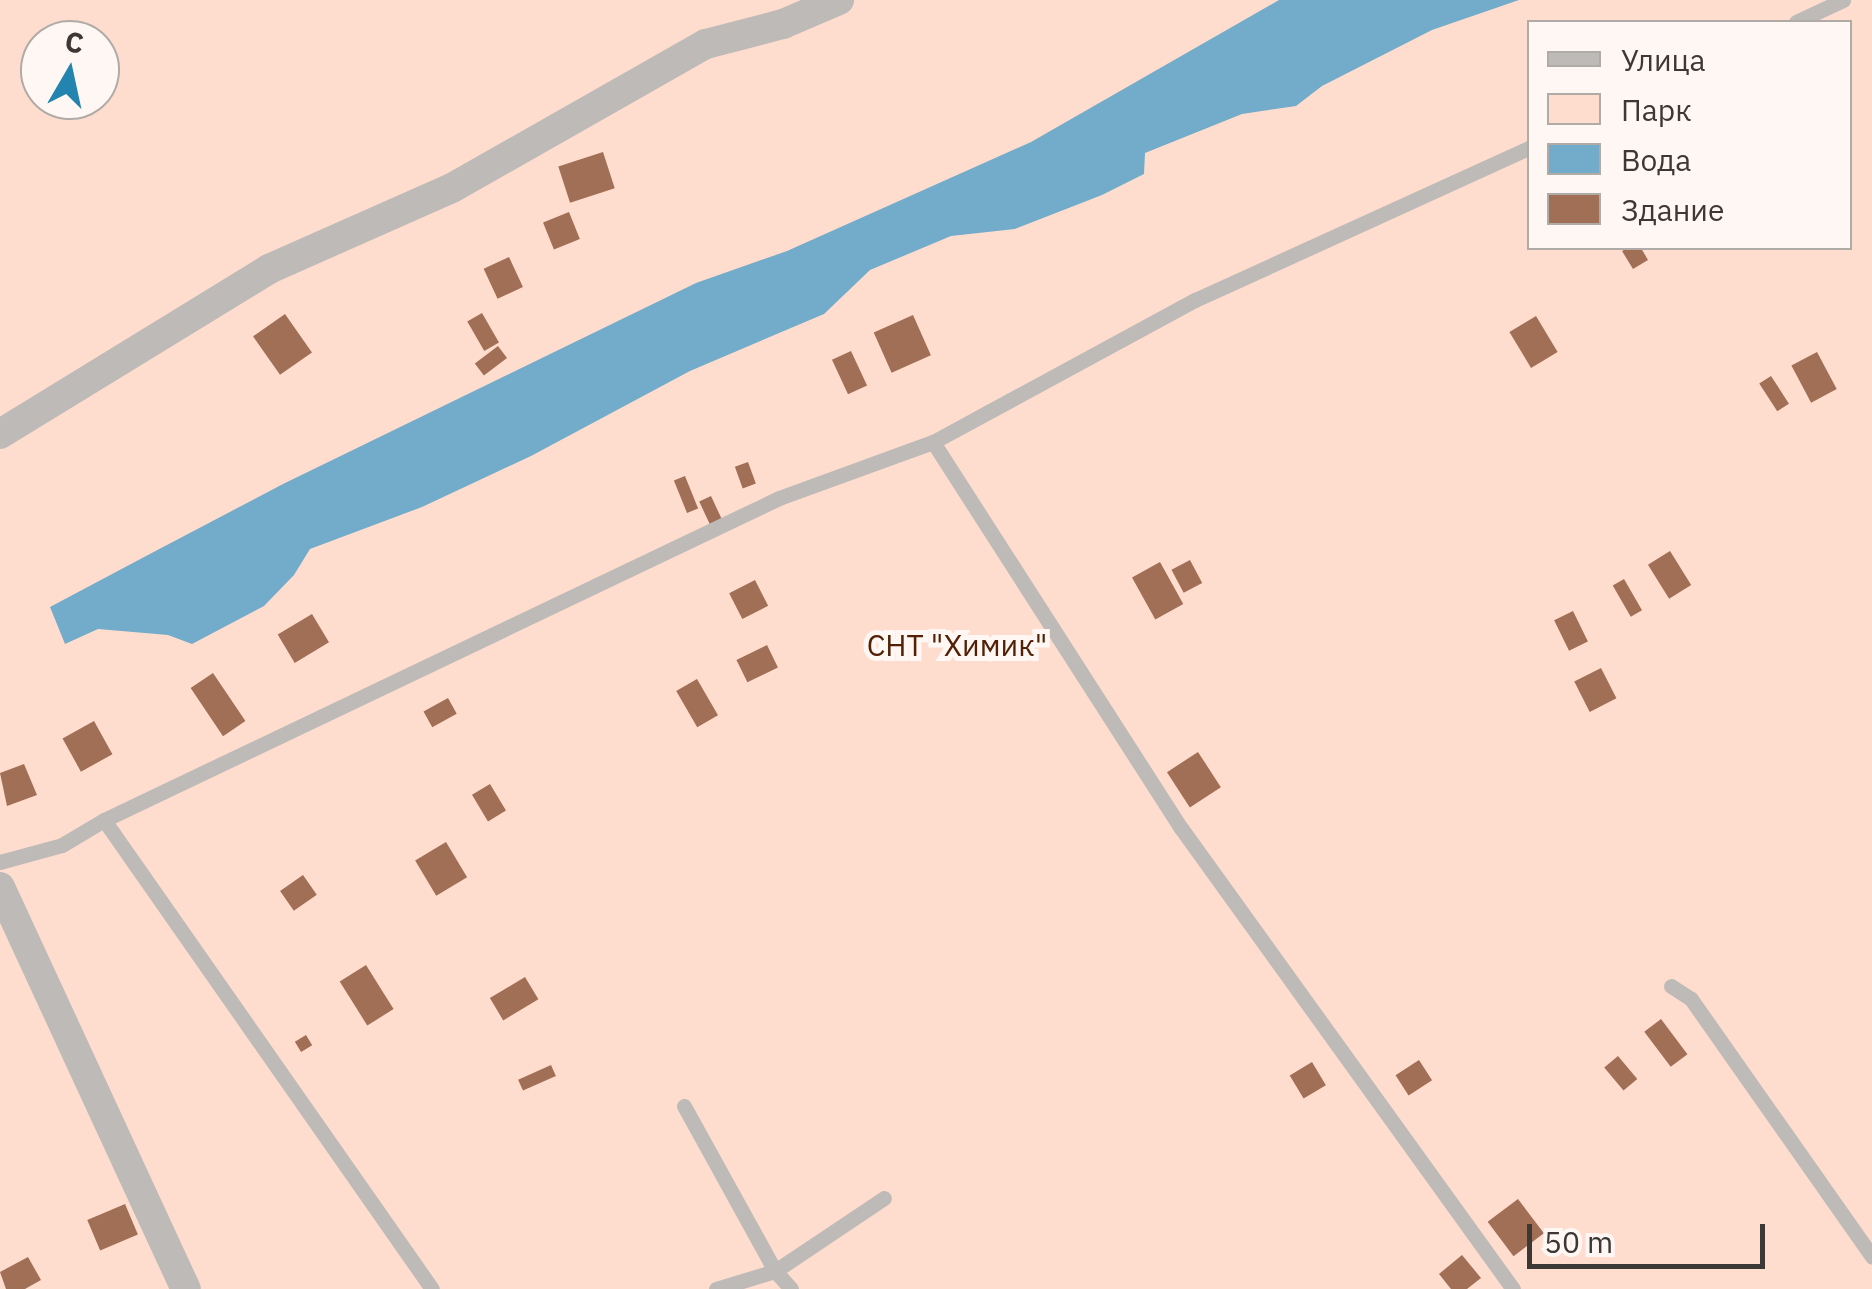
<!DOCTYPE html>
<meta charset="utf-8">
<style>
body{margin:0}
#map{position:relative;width:1872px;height:1289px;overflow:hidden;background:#fff7f3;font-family:"IBM Plex Sans",sans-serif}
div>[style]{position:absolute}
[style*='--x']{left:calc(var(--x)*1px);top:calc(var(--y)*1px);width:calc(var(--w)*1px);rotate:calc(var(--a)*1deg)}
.green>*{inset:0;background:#ffddce}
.water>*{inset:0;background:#73acca}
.building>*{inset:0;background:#a16e56;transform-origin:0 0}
.service>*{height:15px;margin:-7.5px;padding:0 7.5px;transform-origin:7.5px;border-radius:7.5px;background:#bdbab8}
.minor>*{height:30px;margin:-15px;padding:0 15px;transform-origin:15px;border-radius:15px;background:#bdbab8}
span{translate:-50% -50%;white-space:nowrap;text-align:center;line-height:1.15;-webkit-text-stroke:10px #fff7f3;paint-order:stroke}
.park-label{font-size:30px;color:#522004}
.legend{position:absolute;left:1527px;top:20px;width:325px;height:230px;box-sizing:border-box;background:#fff7f3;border:2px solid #b1aba7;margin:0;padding:12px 18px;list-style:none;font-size:30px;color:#3b3836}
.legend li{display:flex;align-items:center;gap:20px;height:50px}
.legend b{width:50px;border:2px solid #b1aba7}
.north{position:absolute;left:20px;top:20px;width:100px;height:100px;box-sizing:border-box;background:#fff7f3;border:2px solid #b1aba7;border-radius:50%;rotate:9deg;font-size:28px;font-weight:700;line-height:40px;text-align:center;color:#3b3836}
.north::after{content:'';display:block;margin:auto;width:35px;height:45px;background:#2284af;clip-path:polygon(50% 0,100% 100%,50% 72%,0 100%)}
.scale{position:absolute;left:1527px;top:1224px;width:238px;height:45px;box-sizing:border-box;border:5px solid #3b3836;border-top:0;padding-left:12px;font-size:30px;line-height:35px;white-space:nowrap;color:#3b3836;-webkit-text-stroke:8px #fff7f3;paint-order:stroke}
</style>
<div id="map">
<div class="green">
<div style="clip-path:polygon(evenodd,0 0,1872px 0,1872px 1289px,0 1289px,0 0,1530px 22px,1850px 22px,1850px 248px,1530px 248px,1530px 22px,0 0,40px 40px,100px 40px,100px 100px,40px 100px,40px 40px)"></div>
</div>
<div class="water">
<div style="clip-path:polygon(1279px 0,1519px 0,1432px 30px,1322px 86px,1296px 106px,1242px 114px,1145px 153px,1144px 174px,1102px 195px,1015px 229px,951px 236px,870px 270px,824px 314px,690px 371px,531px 456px,422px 507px,310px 549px,294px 575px,264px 606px,192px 644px,168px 635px,98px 629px,65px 644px,50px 607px,146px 556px,283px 484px,696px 283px,787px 251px,1031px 142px)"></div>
</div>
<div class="building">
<div style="left:603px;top:152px;width:38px;height:47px;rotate:72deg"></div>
<div style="left:569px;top:212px;width:29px;height:28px;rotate:68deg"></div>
<div style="clip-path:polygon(1628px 248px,1641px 248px,1648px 260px,1633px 269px,1622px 251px)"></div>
<div style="left:509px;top:257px;width:33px;height:28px;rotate:65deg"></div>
<div style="left:482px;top:313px;width:34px;height:17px;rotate:60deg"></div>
<div style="left:285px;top:314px;width:47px;height:39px;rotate:55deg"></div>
<div style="left:913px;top:315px;width:44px;height:43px;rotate:66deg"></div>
<div style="left:1536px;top:316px;width:42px;height:31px;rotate:59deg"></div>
<div style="left:498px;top:346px;width:15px;height:29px;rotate:53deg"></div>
<div style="left:851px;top:351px;width:38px;height:21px;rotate:65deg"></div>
<div style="left:1817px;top:352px;width:42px;height:29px;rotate:62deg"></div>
<div style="left:1771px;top:376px;width:33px;height:14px;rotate:57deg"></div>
<div style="left:748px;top:462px;width:23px;height:14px;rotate:70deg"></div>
<div style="left:685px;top:476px;width:35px;height:12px;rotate:68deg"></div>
<div style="left:711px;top:496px;width:29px;height:13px;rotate:65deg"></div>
<div style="left:1670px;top:551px;width:40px;height:26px;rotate:58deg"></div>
<div style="left:1190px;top:560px;width:26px;height:21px;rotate:62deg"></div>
<div style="left:1160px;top:562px;width:48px;height:32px;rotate:61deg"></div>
<div style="left:1624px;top:579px;width:36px;height:13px;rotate:60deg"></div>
<div style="left:755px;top:580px;width:29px;height:29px;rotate:63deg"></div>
<div style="left:1573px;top:611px;width:34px;height:21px;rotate:64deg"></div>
<div style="left:312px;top:614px;width:33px;height:40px;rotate:59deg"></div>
<div style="left:767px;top:645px;width:25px;height:34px;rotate:64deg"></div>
<div style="left:1601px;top:668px;width:34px;height:30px;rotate:63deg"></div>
<div style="left:213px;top:673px;width:58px;height:27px;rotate:56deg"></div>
<div style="left:697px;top:679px;width:42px;height:24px;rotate:60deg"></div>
<div style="left:448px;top:698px;width:18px;height:28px;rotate:61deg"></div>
<div style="left:94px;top:721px;width:38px;height:36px;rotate:61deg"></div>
<div style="left:1198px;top:752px;width:42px;height:37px;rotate:57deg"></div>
<div style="clip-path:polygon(24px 764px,37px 795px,7px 806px,0 773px)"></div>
<div style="left:490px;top:784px;width:31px;height:21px;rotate:59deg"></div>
<div style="left:446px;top:842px;width:41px;height:36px;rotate:59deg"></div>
<div style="left:303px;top:875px;width:24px;height:28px;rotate:55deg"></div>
<div style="left:366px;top:965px;width:52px;height:31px;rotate:58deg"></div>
<div style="left:525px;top:977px;width:26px;height:41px;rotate:59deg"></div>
<div style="left:1661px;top:1019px;width:44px;height:21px;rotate:53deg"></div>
<div style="left:306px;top:1035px;width:12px;height:13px;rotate:59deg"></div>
<div style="left:1618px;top:1056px;width:30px;height:18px;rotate:50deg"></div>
<div style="left:1419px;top:1060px;width:24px;height:28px;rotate:57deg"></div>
<div style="left:1312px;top:1062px;width:27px;height:26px;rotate:59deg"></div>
<div style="left:551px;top:1065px;width:12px;height:36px;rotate:66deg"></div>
<div style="left:1518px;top:1199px;width:43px;height:38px;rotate:53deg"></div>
<div style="left:125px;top:1204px;width:33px;height:41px;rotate:67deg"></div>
<div style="clip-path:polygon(1462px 1255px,1481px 1278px,1467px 1289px,1451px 1289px,1439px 1274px)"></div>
<div style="clip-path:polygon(28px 1257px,41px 1280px,25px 1289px,6px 1289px,0 1272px)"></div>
</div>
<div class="service">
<div style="--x:1796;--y:22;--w:52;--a:-25.1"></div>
<div style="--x:933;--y:442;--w:459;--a:57.3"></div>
<div style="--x:1181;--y:828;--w:568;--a:54.24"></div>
<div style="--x:104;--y:820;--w:572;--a:55.03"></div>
<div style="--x:0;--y:862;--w:64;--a:-15.3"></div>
<div style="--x:62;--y:845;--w:49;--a:-30.8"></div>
<div style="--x:104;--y:820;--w:748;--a:-25.5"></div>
<div style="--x:779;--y:498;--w:164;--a:-20"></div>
<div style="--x:933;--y:442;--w:298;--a:-28.5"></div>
<div style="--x:1195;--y:300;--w:368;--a:-24.5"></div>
<div style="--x:1671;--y:986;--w:24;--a:33"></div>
<div style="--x:1691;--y:999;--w:315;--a:54.9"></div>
<div style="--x:684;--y:1106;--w:188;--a:61.1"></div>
<div style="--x:775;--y:1271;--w:24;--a:48"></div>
<div style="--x:716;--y:1289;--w:62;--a:-17"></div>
<div style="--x:775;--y:1271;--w:131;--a:-33.8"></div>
</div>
<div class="minor">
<div style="--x:0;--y:434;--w:316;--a:-31.5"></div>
<div style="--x:269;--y:269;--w:200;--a:-23.9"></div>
<div style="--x:452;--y:188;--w:292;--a:-29.6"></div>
<div style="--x:706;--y:44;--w:80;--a:-14.6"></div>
<div style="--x:783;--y:24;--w:61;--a:-23.2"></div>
<div style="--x:0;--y:887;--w:443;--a:65.2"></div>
</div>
<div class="park-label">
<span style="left:957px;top:645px">СНТ "Химик"</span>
</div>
<ul class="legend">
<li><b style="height:12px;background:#bdbab8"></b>Улица</li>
<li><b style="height:28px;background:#ffddce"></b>Парк</li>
<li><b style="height:28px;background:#73acca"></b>Вода</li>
<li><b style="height:28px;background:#a16e56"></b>Здание</li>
</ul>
<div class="north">С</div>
<div class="scale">50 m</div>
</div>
